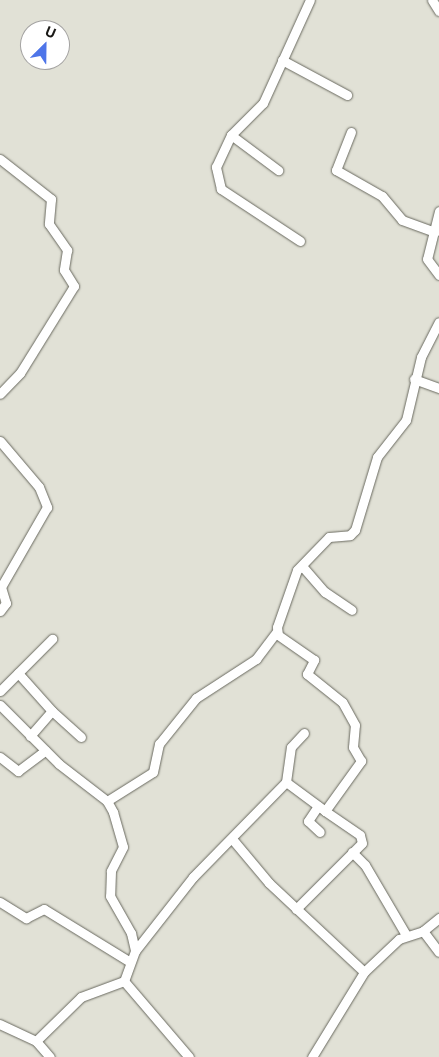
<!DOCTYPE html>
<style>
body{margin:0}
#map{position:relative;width:439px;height:1057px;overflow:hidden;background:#e1e1d6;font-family:"Open Sans",sans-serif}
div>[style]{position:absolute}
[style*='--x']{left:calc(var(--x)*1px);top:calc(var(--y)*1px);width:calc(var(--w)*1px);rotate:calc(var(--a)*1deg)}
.roads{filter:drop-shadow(0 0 1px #69695f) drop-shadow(0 0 1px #69695f)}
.street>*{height:9px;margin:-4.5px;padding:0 4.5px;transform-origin:4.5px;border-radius:4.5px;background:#fff}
span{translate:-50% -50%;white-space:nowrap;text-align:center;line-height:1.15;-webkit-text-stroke:4px #fff;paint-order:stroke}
.north{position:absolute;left:20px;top:20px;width:50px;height:50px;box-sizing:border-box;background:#fff;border:1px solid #a4a3a2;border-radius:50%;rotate:23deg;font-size:14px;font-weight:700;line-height:20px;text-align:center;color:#1b1a17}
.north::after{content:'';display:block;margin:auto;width:18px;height:22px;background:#4e75e9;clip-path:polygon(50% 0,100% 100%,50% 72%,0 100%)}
</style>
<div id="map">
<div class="roads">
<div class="street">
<div style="--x:432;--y:0;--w:13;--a:58"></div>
<div style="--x:282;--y:60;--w:74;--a:28.3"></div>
<div style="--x:351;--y:132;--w:41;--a:111.5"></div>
<div style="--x:336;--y:170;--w:53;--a:29.5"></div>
<div style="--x:382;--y:196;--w:31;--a:50"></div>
<div style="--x:402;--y:220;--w:35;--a:20"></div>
<div style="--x:231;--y:135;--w:59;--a:36.7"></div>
<div style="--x:0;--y:159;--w:65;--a:38.1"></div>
<div style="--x:51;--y:199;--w:25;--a:95"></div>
<div style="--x:49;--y:224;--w:32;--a:55"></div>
<div style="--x:67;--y:250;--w:20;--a:99"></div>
<div style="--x:64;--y:270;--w:19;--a:58"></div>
<div style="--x:74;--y:286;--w:102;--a:121.8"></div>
<div style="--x:20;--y:373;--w:29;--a:134"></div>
<div style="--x:439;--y:211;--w:49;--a:104"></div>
<div style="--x:427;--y:259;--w:20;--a:53"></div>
<div style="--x:300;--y:241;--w:95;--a:-146.6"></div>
<div style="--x:221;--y:189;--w:23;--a:-103"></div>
<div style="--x:216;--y:167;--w:35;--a:-65"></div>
<div style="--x:231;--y:135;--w:45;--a:-45"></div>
<div style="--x:263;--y:103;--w:113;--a:-65.5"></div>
<div style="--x:414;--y:379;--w:27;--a:20"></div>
<div style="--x:0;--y:441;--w:60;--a:49.7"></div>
<div style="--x:39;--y:487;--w:22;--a:68"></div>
<div style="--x:47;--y:507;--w:92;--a:119.9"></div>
<div style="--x:1;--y:587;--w:17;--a:73"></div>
<div style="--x:6;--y:603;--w:10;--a:127"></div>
<div style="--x:302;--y:566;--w:35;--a:49"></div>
<div style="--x:325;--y:592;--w:32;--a:34"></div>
<div style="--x:18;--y:673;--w:51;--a:48.2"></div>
<div style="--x:0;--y:691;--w:74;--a:-45"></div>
<div style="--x:0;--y:705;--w:83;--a:45"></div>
<div style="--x:59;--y:764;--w:61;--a:37.6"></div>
<div style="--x:107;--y:801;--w:13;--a:61"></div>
<div style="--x:113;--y:812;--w:36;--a:74"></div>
<div style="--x:123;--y:847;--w:27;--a:117"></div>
<div style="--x:111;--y:871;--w:25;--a:92"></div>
<div style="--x:110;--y:896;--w:43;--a:60.4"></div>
<div style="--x:131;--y:933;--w:18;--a:77"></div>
<div style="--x:135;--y:951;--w:32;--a:110"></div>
<div style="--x:124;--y:981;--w:46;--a:159.6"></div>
<div style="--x:81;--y:997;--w:63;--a:135.6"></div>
<div style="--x:36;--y:1041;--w:40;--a:-155"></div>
<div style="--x:30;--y:736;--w:33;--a:-49"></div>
<div style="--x:52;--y:711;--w:39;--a:42"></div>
<div style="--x:0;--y:757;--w:23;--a:38"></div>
<div style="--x:18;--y:771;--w:34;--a:-37"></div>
<div style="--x:286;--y:782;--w:49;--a:36.6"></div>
<div style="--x:107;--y:801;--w:54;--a:-32.2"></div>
<div style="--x:153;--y:772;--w:29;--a:-78"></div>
<div style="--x:159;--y:744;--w:59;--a:-51.2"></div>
<div style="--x:196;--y:698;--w:72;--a:-33"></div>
<div style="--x:256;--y:659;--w:34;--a:-53"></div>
<div style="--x:318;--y:806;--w:18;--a:124"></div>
<div style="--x:308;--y:821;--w:16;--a:43"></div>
<div style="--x:233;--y:840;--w:56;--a:50.1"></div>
<div style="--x:269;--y:883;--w:130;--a:43.1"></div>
<div style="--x:352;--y:852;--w:18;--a:45"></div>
<div style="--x:365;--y:865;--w:81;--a:59.6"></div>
<div style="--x:0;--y:902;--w:31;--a:32"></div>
<div style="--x:26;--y:918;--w:20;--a:-27"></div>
<div style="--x:44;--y:909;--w:101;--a:31.6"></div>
<div style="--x:296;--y:909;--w:93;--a:-45"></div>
<div style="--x:362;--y:843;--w:8;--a:-104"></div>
<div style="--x:360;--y:835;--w:42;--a:-145.6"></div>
<div style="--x:325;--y:811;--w:62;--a:-54.2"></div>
<div style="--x:361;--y:761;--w:16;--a:-120"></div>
<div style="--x:353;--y:747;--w:22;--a:-85"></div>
<div style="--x:355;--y:725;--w:26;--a:-119"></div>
<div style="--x:342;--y:702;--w:45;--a:-141.3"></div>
<div style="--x:307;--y:674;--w:16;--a:-63"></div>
<div style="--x:314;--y:660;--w:44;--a:-145.2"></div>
<div style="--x:278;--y:635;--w:8;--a:-97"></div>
<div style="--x:277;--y:627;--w:60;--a:-70.7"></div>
<div style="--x:297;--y:570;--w:46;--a:-45.9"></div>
<div style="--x:329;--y:537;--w:21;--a:-5"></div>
<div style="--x:350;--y:535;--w:7;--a:-45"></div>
<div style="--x:355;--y:530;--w:76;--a:-73.2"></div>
<div style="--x:377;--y:457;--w:47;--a:-51.9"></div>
<div style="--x:406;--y:420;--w:65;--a:-76.6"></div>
<div style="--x:421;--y:357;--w:39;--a:-63"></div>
<div style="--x:423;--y:931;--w:26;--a:53"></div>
<div style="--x:135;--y:951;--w:94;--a:-51.9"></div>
<div style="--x:193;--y:877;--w:133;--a:-45.6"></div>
<div style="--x:286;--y:782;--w:35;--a:-82"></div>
<div style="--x:291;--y:747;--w:19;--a:-47"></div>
<div style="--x:124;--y:981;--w:100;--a:49.5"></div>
<div style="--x:36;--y:1041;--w:21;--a:49"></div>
<div style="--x:312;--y:1057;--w:100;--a:-58.5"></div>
<div style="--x:364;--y:972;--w:48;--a:-43.3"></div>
<div style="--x:399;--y:939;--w:25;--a:-18"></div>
<div style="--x:423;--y:931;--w:21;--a:-39"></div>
</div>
</div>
<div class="north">U</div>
</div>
